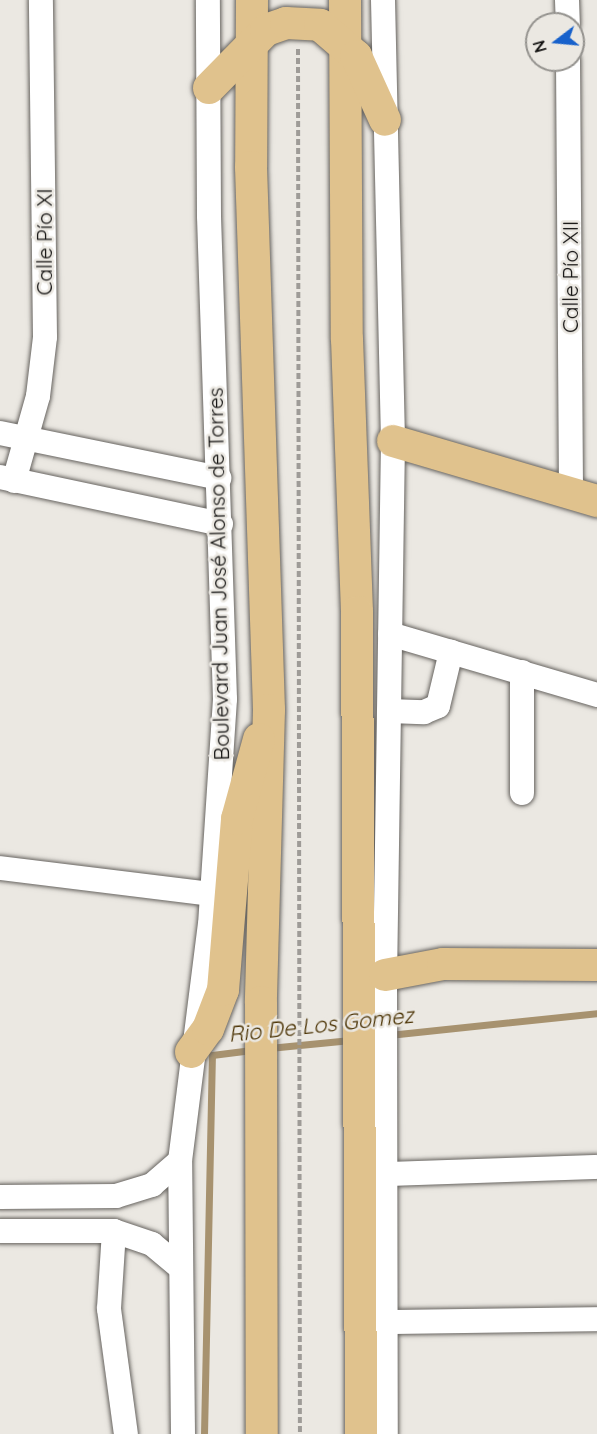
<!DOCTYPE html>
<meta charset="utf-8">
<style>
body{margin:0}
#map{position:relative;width:597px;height:1434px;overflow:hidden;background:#ebe8e2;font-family:Quicksand,sans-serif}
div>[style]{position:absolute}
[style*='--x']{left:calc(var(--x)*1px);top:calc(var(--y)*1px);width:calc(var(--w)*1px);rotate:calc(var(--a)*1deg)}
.stream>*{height:7px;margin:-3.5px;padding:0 3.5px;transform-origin:3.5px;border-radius:3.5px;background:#a7926f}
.path>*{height:4px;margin-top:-2px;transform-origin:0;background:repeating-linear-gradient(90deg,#9e9b97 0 6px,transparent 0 9px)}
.roads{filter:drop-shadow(0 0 2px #676460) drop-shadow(0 0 2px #676460)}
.minor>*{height:24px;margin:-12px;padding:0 12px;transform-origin:12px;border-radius:12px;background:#fff}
.major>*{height:32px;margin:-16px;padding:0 16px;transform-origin:16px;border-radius:16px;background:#e0c28d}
span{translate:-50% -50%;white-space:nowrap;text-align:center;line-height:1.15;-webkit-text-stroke:5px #ebe8e2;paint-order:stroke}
.street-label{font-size:21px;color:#11100f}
.water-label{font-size:22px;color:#4b3304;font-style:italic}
.north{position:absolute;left:525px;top:12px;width:60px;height:60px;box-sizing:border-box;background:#ebe8e2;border:2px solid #94928e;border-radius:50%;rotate:254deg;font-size:16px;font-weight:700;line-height:24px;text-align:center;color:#11100f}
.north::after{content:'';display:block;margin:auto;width:21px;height:27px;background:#1761cb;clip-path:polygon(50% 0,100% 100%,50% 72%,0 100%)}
</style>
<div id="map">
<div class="stream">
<div style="--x:389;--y:1035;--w:209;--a:-6"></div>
<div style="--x:269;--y:1048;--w:82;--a:-5.6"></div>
<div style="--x:204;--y:1434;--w:379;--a:-88.8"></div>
<div style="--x:212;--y:1055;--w:40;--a:-7.1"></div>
</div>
<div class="path">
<div style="--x:298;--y:49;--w:1385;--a:89.92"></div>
</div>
<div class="roads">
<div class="minor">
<div style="--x:383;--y:0;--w:441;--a:88.7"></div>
<div style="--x:393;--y:441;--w:540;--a:90.85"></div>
<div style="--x:385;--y:981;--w:453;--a:89.9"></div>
<div style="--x:567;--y:0;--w:24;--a:88"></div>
<div style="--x:568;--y:60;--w:434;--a:89.6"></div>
<div style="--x:0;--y:433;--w:224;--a:11.6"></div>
<div style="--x:0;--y:477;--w:226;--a:12"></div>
<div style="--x:14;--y:481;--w:88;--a:-74.2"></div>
<div style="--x:38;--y:396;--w:59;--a:-83.2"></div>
<div style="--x:45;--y:337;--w:337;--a:-90.7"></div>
<div style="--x:390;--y:634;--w:216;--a:16.4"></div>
<div style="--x:389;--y:711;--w:35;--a:2"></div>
<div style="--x:424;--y:712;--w:15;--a:-23"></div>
<div style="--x:438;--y:706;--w:56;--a:-76.5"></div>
<div style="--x:522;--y:793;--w:121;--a:-90"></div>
<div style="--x:0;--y:868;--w:214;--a:7"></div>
<div style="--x:386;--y:1174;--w:211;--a:-1.9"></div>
<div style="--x:0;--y:1197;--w:116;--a:-0.5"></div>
<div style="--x:116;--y:1196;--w:38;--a:-17"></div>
<div style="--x:152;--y:1185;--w:37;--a:-41"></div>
<div style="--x:0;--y:1231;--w:114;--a:0"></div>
<div style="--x:114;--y:1231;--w:40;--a:18.9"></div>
<div style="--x:152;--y:1244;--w:34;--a:40"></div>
<div style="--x:114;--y:1231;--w:78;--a:93.7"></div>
<div style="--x:109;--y:1309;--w:126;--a:82.3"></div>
<div style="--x:387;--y:1322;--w:210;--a:-0.8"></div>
<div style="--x:183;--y:1434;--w:273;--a:-90.6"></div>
<div style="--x:180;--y:1161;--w:238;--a:-82.8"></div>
<div style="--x:210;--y:925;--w:226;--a:-86.2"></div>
<div style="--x:225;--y:699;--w:483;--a:-91.9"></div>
<div style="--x:209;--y:216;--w:216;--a:-90.3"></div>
</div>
<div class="major">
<div style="--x:252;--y:0;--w:167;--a:90.3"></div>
<div style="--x:251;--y:167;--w:543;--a:88.1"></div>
<div style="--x:269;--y:710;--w:292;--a:91.6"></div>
<div style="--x:261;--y:1002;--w:432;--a:89.9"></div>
<div style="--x:345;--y:0;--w:339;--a:89.7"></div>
<div style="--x:347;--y:339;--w:273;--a:87.9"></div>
<div style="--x:357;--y:612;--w:822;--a:89.72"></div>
<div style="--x:209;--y:88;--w:81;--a:-45.5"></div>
<div style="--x:266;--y:30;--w:21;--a:-19"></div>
<div style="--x:286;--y:23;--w:34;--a:3"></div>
<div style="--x:320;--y:25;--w:48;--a:40.7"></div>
<div style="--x:356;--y:56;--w:70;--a:65.6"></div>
<div style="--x:393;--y:441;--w:213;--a:16.4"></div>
<div style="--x:385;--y:975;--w:59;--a:-10.7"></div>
<div style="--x:443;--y:964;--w:154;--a:0.4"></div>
<div style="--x:191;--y:1052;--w:29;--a:-54"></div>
<div style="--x:208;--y:1029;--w:42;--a:-69"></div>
<div style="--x:223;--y:990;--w:172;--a:-85.3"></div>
<div style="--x:237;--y:819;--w:83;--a:-74.6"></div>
</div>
</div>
<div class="street-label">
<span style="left:44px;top:242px;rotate:-90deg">Calle Pío XI</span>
<span style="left:570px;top:277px;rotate:-90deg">Calle Pío XII</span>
<span style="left:218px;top:574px;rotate:-91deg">Boulevard Juan José Alonso de Torres</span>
</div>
<div class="water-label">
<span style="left:321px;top:1025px;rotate:-6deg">Rio De Los Gomez</span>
</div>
<div class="north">N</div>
</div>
